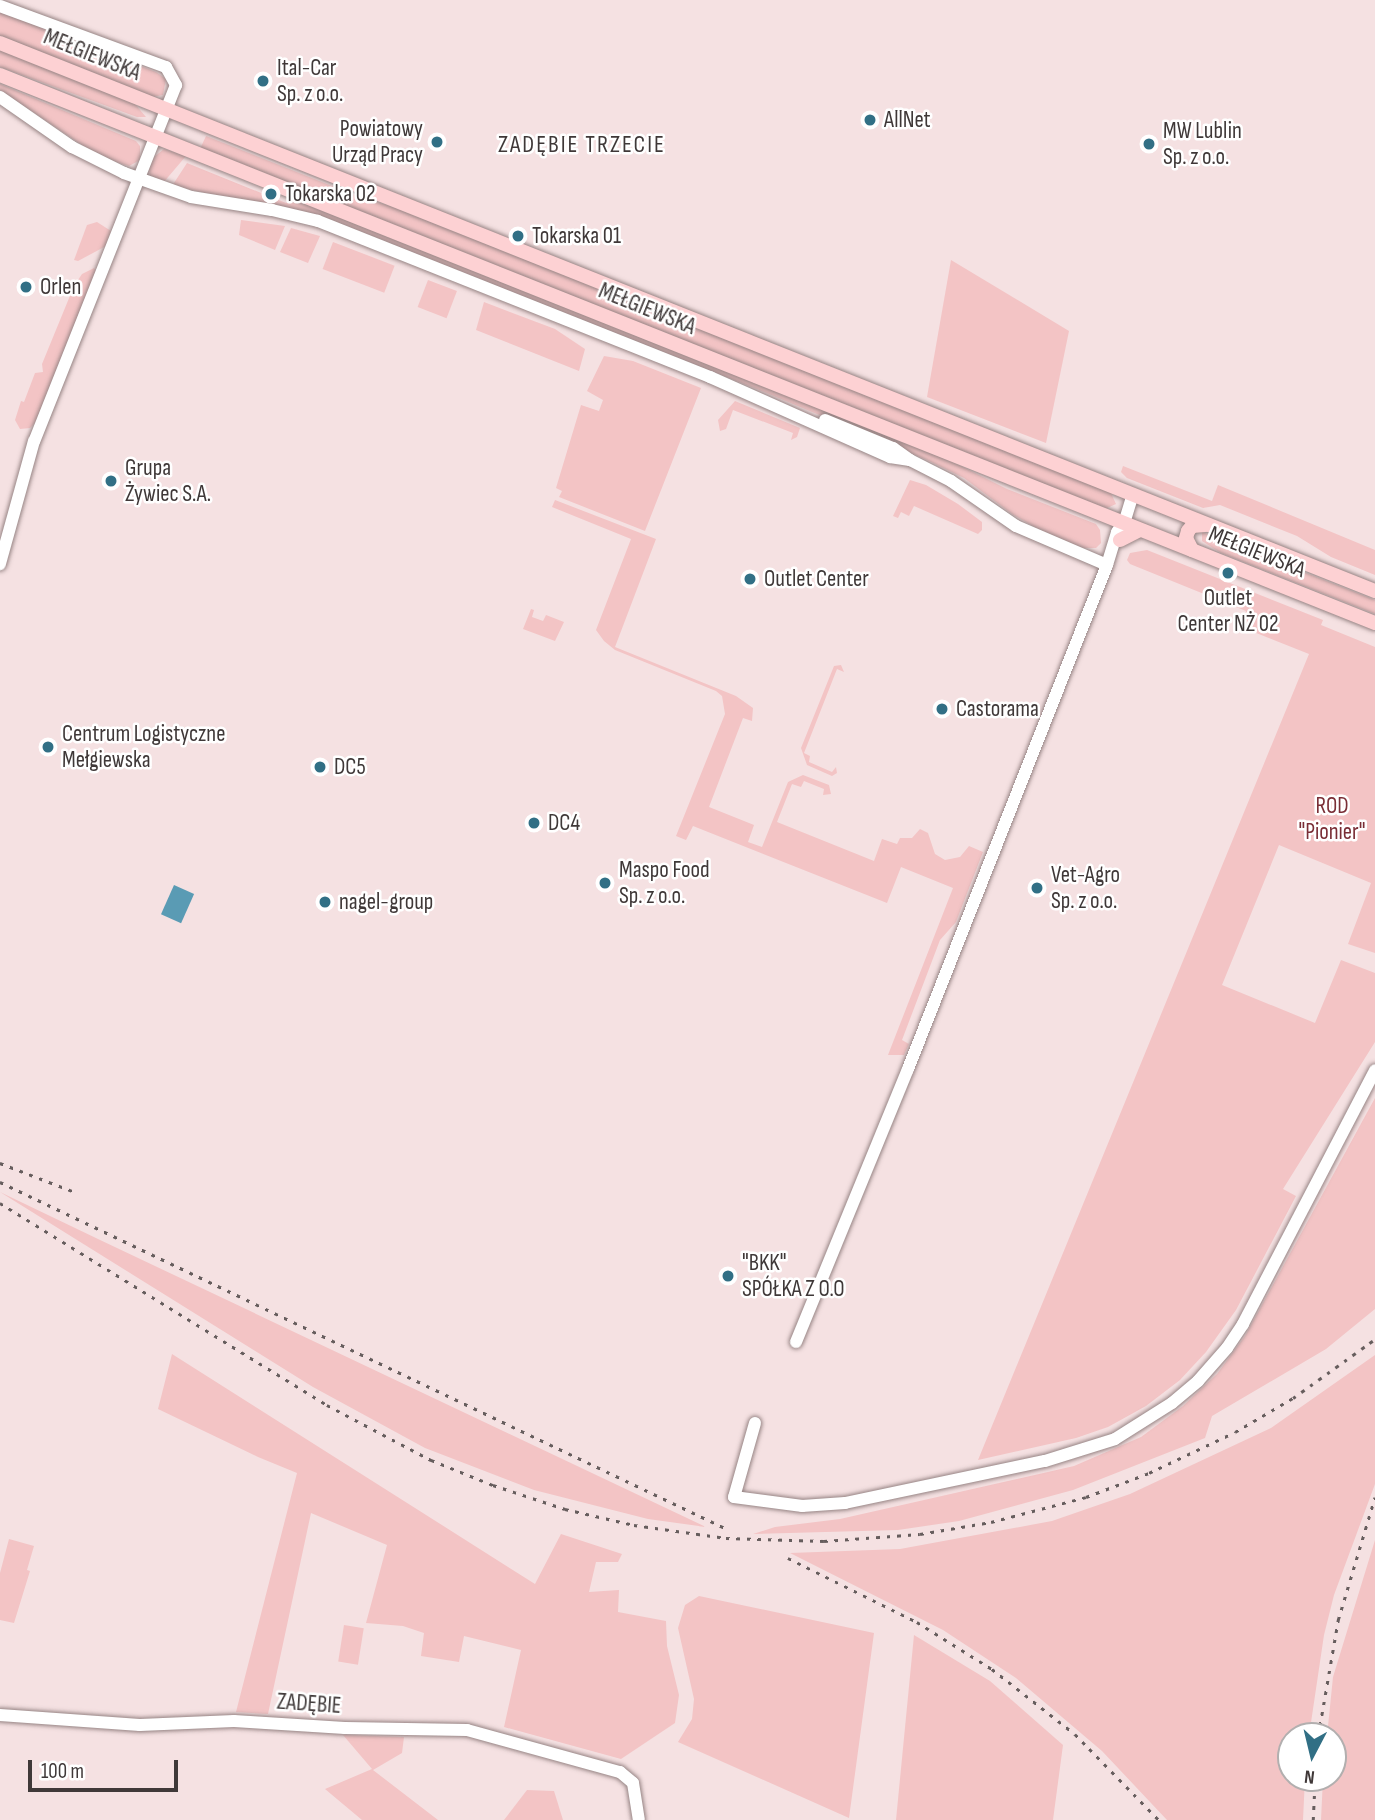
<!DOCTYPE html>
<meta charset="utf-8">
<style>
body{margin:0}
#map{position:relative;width:1375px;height:1820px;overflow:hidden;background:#f5e1e2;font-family:"Sofia Sans Condensed",sans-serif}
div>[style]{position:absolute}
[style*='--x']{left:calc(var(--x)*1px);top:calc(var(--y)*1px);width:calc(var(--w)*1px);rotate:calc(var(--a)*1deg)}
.green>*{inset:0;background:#f3c4c5;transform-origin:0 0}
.water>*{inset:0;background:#5a9bb4;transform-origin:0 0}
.roads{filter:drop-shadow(0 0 2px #968484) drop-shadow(0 0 2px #968484)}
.minor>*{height:12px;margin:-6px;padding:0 6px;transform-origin:6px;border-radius:6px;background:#fff}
.major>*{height:14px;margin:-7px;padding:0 7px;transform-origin:7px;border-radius:7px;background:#fdd1d3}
.rail>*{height:2.5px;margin-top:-1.25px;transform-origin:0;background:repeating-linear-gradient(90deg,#665d5d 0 3.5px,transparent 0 10.5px)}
.dots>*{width:19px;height:19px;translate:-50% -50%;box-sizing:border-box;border:4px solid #fff;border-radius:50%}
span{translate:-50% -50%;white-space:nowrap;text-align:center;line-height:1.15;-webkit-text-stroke:5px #fff;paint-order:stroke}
.street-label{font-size:23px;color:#3f3838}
.poi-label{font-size:23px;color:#3f3838}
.left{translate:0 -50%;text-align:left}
.right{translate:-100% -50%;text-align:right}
.park-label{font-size:23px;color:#7a2e36}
.neighbourhood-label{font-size:24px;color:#3f3838;letter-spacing:2px}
.north{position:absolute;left:1277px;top:1722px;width:70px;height:70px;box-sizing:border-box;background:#fff;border:2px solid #b2afaf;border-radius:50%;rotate:187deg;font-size:19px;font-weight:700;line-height:28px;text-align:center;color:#3f3838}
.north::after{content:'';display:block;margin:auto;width:24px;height:32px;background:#316f85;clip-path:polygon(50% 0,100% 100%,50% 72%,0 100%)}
.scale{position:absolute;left:28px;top:1760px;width:150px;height:32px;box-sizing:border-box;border:4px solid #3f3838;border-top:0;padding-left:9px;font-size:21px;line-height:24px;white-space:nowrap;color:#3f3838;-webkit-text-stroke:5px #fff;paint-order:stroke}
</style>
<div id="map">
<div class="green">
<div style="clip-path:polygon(0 11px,120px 55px,120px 58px,156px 72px,166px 79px,163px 95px,152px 97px,0 36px)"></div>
<div style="clip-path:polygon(0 49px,135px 104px,146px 117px,137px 117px,0 67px)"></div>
<div style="clip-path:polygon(0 84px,136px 141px,140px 146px,140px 160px,129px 166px,100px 157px,0 90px)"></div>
<div style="clip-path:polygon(206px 136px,357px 196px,397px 208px,1110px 491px,1116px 504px,1105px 509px,200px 149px)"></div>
<div style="clip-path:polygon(164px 149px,186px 156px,163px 183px,150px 175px,149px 169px,154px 157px)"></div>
<div style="clip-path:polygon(187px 163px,286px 203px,288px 201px,314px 206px,941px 456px,1007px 489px,1096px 524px,1100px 530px,1101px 543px,1096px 548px,1082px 548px,1043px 532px,1012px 514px,964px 478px,927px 460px,757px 389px,318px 216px,172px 186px)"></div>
<div style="clip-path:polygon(241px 220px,285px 226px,275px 250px,239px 235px)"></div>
<div style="clip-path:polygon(97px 222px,111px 231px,106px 246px,78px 261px,74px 260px,87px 225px)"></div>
<div style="clip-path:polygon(291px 228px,320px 236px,308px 263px,280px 252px)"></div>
<div style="left:333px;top:242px;width:66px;height:29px;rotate:21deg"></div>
<div style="clip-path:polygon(951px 260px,1069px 331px,1046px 443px,927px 397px)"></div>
<div style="clip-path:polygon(94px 268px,96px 271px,35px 423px,30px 428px,20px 429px,15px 420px,21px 401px,24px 402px,35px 373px,43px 372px,42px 364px,74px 286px,82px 274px)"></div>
<div style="left:428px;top:280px;width:31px;height:29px;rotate:21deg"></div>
<div style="clip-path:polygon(484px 302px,555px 329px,585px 349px,579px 371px,476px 330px)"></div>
<div style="clip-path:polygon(604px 356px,633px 361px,701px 388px,645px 531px,559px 497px,562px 491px,556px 488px,581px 405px,599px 411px,603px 400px,587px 391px)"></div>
<div style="clip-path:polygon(735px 401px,800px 428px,797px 437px,791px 440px,793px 433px,733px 410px,726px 429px,720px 431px,718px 420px)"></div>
<div style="clip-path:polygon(1123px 466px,1212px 501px,1218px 485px,1375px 550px,1375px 575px,1331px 557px,1297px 536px,1220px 505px,1203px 508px,1127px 478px,1121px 472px)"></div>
<div style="clip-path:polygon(910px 480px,926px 485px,958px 504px,982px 522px,982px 530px,978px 534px,914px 506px,909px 516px,901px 512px,898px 518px,893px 516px)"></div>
<div style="clip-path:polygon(555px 500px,656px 539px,615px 647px,736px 696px,753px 708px,752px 721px,743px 718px,709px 807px,754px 825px,748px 842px,762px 847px,788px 782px,803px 775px,829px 785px,831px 794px,823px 795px,824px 789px,804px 781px,801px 787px,792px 784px,777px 822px,874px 861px,882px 839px,897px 844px,900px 838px,912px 838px,920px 829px,928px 833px,935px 854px,945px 860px,960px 857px,969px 846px,983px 852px,956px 922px,940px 940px,902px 1040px,909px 1044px,904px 1055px,888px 1055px,953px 888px,901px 867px,887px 903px,693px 826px,686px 840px,676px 836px,725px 714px,722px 696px,716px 691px,615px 650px,604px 641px,596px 630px,631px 539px,552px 507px)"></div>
<div style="clip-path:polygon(1202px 532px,1375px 600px,1375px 614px,1221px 553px,1202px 541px)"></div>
<div style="clip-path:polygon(1147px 550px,1323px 620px,1321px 625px,1375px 647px,1375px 953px,1348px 944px,1371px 883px,1279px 845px,1222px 985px,1315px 1023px,1341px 960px,1375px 973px,1375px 1042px,1283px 1189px,1296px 1196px,1236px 1310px,1206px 1352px,1180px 1380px,1146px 1406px,1108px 1427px,1076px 1438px,978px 1460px,1309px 654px,1241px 627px,1246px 611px,1130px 564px,1127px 560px,1130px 553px)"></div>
<div style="clip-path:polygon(531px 609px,534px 610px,532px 617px,543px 621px,546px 615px,564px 622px,555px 641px,523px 629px)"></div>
<div style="clip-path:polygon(841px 665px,844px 672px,837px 669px,804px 753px,810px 756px,809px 762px,832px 772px,836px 767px,837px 773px,832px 776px,807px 765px,801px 748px,834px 666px)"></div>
<div style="clip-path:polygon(1375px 1098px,1375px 1309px,1326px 1349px,1212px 1416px,1205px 1438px,1073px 1490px,959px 1521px,898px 1530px,753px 1534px,775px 1527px,840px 1519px,1074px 1466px,1141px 1437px,1183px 1406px,1217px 1374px,1245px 1336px)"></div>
<div style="clip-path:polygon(0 1192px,98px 1239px,706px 1527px,648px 1519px,534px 1490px,425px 1448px,313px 1387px)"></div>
<div style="clip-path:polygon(172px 1354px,535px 1584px,561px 1534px,622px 1554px,618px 1562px,596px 1562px,589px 1592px,619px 1590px,618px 1612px,666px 1621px,667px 1646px,679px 1695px,675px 1723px,621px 1759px,504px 1727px,521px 1650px,464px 1636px,459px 1662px,421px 1656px,424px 1633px,403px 1626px,366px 1623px,387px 1545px,311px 1513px,268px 1714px,236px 1712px,297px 1473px,258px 1457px,158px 1409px)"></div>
<div style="clip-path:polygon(1375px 1355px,1375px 1484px,1334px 1595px,1324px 1635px,1309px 1736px,1291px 1736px,1291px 1778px,1305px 1778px,1303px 1820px,1167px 1820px,1102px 1751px,1016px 1678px,943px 1630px,790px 1553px,900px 1549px,1052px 1521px,1130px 1494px,1271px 1428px)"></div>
<div style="clip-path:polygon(9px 1539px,34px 1546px,27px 1570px,30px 1571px,14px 1623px,0 1620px,0 1573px)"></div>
<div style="clip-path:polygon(1375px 1540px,1375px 1820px,1321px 1820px,1323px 1778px,1333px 1778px,1333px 1736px,1327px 1736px,1333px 1677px)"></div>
<div style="clip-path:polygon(699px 1596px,874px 1633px,849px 1818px,678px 1742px,692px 1719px,694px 1699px,678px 1628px,685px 1605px)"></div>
<div style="left:344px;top:1625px;width:20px;height:37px;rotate:9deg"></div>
<div style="clip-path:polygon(914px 1635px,990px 1681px,1063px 1745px,1053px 1820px,896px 1820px)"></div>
<div style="clip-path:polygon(343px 1735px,404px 1737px,402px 1753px,373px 1770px,438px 1820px,362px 1820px,325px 1789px,372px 1769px)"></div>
<div style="clip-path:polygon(527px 1790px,554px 1791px,563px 1820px,504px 1820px)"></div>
</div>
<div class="water">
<div style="left:174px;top:885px;width:22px;height:32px;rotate:24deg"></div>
</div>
<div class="roads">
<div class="minor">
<div style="--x:0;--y:6;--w:177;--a:20.2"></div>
<div style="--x:166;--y:67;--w:21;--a:61"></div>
<div style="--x:176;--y:85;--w:383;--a:111.7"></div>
<div style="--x:34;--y:441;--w:128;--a:105.5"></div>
<div style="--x:0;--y:97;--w:88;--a:34.8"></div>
<div style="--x:72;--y:147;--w:58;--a:26.6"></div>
<div style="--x:124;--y:173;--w:71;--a:19.7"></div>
<div style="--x:191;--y:197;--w:82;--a:9.1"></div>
<div style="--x:272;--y:210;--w:47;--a:13.4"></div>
<div style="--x:318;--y:221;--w:422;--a:21.7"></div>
<div style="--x:710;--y:377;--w:197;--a:24"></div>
<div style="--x:890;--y:457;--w:20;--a:9"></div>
<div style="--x:825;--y:420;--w:74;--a:22.4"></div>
<div style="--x:893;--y:448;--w:21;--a:35"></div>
<div style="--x:910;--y:460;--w:46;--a:27.1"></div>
<div style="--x:951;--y:481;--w:79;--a:34.7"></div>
<div style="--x:1016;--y:526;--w:99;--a:23.2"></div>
<div style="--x:1122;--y:530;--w:37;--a:-73"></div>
<div style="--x:796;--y:1342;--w:295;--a:-67.7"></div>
<div style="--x:908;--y:1069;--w:542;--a:-68.45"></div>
<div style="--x:1107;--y:565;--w:34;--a:-73"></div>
<div style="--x:1117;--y:532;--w:11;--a:-56"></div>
<div style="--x:755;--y:1423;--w:77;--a:105.8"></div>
<div style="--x:734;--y:1497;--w:69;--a:7.5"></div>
<div style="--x:802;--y:1506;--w:43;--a:-4"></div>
<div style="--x:845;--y:1503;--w:204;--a:-11.9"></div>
<div style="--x:1045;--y:1461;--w:73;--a:-17.4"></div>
<div style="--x:1115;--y:1439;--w:67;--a:-32.3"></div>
<div style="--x:1172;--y:1403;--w:34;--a:-40"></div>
<div style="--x:1198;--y:1381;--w:44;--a:-48.7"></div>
<div style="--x:1227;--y:1348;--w:29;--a:-56"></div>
<div style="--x:1243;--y:1324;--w:286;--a:-62.5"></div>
<div style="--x:0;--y:1715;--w:140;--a:4.1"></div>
<div style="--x:140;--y:1725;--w:94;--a:-2.4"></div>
<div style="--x:234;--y:1721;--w:111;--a:3.6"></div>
<div style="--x:345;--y:1728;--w:122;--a:0.9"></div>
<div style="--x:467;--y:1730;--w:159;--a:15.4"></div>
<div style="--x:620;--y:1772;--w:17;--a:40"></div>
<div style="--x:633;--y:1783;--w:37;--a:81"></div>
</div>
<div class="major">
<div style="--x:0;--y:43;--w:1480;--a:21.73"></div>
<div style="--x:0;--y:75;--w:1480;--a:21.73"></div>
<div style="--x:1120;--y:540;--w:22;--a:-27"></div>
<div style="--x:1192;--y:550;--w:13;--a:-117"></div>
<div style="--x:1186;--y:538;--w:7;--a:-74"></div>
<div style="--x:1188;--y:531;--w:6;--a:-51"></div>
<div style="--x:1192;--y:526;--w:16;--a:-4"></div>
</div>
</div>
<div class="rail">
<div style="--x:0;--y:1163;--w:80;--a:21.1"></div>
<div style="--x:0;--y:1182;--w:806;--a:25.52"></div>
<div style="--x:0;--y:1203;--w:384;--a:31.7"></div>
<div style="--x:327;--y:1405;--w:118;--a:27.9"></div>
<div style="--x:431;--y:1460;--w:67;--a:22"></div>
<div style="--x:493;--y:1485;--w:76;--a:18.4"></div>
<div style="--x:565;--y:1509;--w:71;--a:13.1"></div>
<div style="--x:634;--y:1525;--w:93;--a:8"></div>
<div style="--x:726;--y:1538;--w:98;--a:1.8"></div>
<div style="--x:824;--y:1541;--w:96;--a:-4.2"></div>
<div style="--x:920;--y:1534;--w:72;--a:-9.6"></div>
<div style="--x:991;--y:1522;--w:98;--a:-14.7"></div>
<div style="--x:1086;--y:1497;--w:67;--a:-20.9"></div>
<div style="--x:1149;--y:1473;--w:95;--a:-25.5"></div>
<div style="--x:1235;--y:1432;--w:67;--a:-30.4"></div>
<div style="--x:1293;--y:1398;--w:101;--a:-35.7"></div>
<div style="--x:788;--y:1558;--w:144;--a:26.4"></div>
<div style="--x:917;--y:1622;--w:89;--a:32.1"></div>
<div style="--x:992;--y:1669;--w:105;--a:38.1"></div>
<div style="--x:1075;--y:1734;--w:120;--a:45.7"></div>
<div style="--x:1318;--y:1736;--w:118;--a:-80.2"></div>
<div style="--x:1338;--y:1620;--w:128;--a:-73.3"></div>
<div style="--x:1313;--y:1820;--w:42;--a:-87.3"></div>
</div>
<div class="dots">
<div style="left:263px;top:81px;background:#316f85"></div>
<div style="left:870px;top:120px;background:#316f85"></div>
<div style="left:437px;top:142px;background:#316f85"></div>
<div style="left:1149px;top:144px;background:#316f85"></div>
<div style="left:271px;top:194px;background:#316f85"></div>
<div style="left:518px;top:236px;background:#316f85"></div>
<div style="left:26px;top:287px;background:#316f85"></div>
<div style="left:111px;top:481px;background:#316f85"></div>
<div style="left:1228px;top:573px;background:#316f85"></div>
<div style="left:750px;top:579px;background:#316f85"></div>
<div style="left:942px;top:709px;background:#316f85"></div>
<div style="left:48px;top:747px;background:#316f85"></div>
<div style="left:320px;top:767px;background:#316f85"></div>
<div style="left:534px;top:823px;background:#316f85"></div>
<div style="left:605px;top:883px;background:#316f85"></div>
<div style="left:1037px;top:888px;background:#316f85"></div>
<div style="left:325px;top:902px;background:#316f85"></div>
<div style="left:728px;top:1276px;background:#316f85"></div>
</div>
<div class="street-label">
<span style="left:92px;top:55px;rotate:22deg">MEŁGIEWSKA</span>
<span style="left:647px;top:309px;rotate:22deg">MEŁGIEWSKA</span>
<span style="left:1257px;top:552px;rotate:22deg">MEŁGIEWSKA</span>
<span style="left:309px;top:1704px;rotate:4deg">ZADĘBIE</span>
</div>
<div class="poi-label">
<span class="left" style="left:277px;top:81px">Ital-Car<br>Sp. z o.o.</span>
<span class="left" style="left:884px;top:120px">AllNet</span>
<span class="right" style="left:423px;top:142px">Powiatowy<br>Urząd Pracy</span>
<span class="left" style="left:1163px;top:144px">MW Lublin<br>Sp. z o.o.</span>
<span class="left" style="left:285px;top:194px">Tokarska 02</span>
<span class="left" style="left:532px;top:236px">Tokarska 01</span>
<span class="left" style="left:40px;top:287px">Orlen</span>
<span class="left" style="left:125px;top:481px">Grupa<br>Żywiec S.A.</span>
<span class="left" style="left:764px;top:579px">Outlet Center</span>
<span style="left:1228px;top:611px">Outlet<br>Center NŻ 02</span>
<span class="left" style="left:956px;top:709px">Castorama</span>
<span class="left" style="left:62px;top:747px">Centrum Logistyczne<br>Mełgiewska</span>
<span class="left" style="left:334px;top:767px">DC5</span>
<span class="left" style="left:548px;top:823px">DC4</span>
<span class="left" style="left:619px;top:883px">Maspo Food<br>Sp. z o.o.</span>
<span class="left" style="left:1051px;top:888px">Vet-Agro<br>Sp. z o.o.</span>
<span class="left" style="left:339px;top:902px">nagel-group</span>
<span class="left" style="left:742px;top:1276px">"BKK"<br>SPÓŁKA Z O.O</span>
</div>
<div class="park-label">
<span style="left:1332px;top:819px">ROD<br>"Pionier"</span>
</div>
<div class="neighbourhood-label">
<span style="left:582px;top:145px">ZADĘBIE TRZECIE</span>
</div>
<div class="north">N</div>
<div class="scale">100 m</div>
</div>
